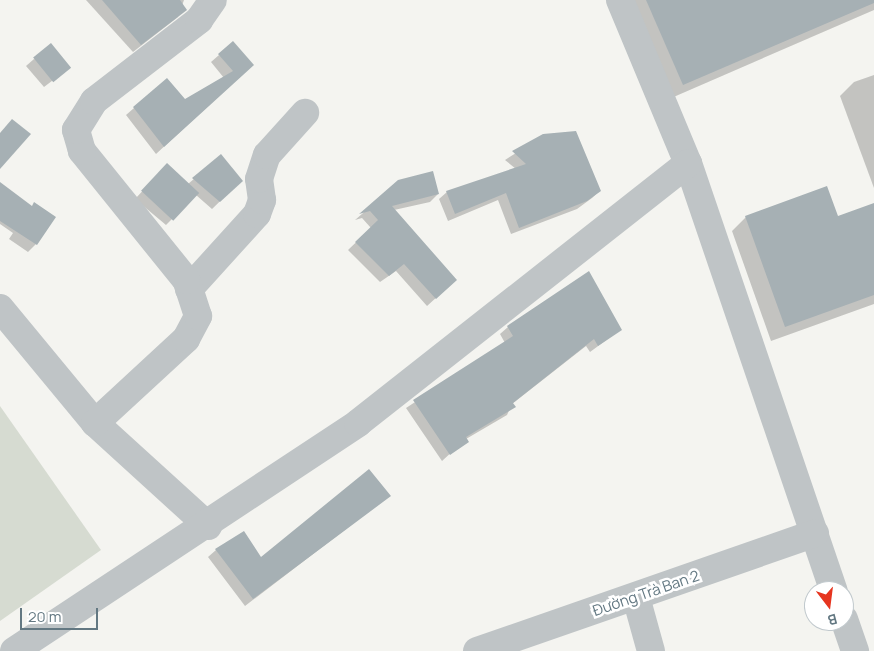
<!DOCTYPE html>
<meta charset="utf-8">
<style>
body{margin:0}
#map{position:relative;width:874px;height:651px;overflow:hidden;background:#f4f4f0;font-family:Manrope,sans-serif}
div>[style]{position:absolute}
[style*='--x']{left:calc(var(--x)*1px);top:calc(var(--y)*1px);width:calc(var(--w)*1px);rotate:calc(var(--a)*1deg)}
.green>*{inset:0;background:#d6dbd1}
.shadow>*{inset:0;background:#0003}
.building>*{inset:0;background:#a6b0b4;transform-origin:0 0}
.minor>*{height:28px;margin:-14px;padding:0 14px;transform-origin:14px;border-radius:14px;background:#bfc4c6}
span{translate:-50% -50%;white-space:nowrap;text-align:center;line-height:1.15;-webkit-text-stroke:5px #fff;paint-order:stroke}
.street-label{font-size:15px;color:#637882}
.north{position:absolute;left:804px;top:581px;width:50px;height:50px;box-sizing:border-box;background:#fff;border:1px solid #c1c9cd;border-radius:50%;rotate:165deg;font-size:14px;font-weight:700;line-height:20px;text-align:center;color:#637882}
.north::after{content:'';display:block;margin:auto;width:18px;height:22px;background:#e6351f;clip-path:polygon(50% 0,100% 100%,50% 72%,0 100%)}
.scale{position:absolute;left:20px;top:608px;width:78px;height:22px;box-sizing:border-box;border:2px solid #637882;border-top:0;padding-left:6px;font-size:15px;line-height:18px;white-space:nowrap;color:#637882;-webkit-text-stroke:4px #fff;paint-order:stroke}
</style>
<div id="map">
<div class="green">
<div style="clip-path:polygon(0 406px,101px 550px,0 621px)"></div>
</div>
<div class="shadow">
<div style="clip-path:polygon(86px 0,184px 0,178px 17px,133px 52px)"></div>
<div style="clip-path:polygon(626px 0,874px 0,874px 10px,669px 99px)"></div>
<div style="clip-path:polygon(219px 55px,245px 72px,156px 154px,126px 115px,134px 108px,185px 101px,224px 78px,211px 62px)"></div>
<div style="clip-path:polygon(34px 59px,69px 68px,44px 87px,26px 66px)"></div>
<div style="clip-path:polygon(874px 75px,874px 188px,840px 96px,854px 82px)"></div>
<div style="clip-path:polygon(543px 136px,599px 191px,592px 198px,577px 209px,511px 234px,498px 200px,448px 221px,439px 199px,447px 192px,516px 169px,505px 160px)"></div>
<div style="clip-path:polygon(221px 156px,241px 181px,212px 209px,196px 195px,166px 225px,135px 199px,167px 165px,188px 184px)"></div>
<div style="clip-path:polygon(399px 182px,438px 194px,430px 202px,394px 210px,448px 287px,427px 306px,396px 271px,380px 282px,348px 250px,371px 228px,362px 218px,355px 220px)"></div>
<div style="clip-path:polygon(0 184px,36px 244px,28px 252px,9px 239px,13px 233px,0 224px)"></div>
<div style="clip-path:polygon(874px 204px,874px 304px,771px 341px,732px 231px,746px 217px,837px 217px)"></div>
<div style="clip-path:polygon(508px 327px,620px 330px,590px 352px,586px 346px,512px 404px,507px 415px,466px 439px,442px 461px,406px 408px,505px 343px,500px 334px)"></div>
<div style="clip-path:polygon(389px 496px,245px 606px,208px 557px,216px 550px,261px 559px)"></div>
</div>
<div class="building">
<div style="clip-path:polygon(102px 0,180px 0,187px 10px,141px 45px)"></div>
<div style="clip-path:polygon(646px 0,874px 0,874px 3px,683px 85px)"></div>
<div style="clip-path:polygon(233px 41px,254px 65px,164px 147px,133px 107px,167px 78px,185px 99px,233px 71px,218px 54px)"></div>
<div style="left:51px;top:43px;width:32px;height:23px;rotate:51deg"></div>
<div style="clip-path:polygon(12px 119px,31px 134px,0 169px,0 133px)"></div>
<div style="clip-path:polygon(576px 131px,601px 191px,587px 201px,519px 228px,506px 193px,455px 214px,446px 191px,526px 164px,512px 151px,543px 134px)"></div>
<div style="clip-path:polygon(221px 154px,243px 181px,220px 202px,192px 178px)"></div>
<div style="left:167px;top:163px;width:44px;height:38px;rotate:43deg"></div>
<div style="clip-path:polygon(433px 171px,439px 194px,392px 206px,457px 280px,436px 299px,404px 264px,389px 276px,355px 242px,378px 220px,370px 211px,359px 214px,398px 180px)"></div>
<div style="clip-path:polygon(0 182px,32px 206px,34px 202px,56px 217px,37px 245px,0 221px)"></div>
<div style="clip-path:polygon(827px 186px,838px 216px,874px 203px,874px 295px,785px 327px,745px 216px)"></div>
<div style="clip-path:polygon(589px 271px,622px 330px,598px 346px,594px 339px,513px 403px,516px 407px,466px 437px,469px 442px,450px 455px,413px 400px,513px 336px,507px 326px)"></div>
<div style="clip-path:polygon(369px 469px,391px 496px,253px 599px,215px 549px,244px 531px,261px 557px)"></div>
</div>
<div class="minor">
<div style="--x:620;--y:0;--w:177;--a:67.4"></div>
<div style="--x:688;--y:163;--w:452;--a:71.2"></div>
<div style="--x:189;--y:289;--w:101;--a:-47.8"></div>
<div style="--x:257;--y:214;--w:15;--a:-70"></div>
<div style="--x:262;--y:200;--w:21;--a:-98"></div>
<div style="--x:259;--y:179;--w:25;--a:-72"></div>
<div style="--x:267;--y:155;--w:57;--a:-47.9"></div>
<div style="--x:0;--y:308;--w:149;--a:50.4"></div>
<div style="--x:95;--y:423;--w:153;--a:42.3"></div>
<div style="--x:95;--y:423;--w:124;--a:-42.7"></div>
<div style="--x:186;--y:339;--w:26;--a:-62"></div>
<div style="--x:198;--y:316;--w:38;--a:-108"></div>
<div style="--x:186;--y:280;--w:166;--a:-128.9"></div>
<div style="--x:82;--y:151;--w:22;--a:-106"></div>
<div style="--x:76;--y:130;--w:34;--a:-58"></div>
<div style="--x:94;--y:101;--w:133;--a:-37.6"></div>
<div style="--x:199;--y:20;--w:24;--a:-55"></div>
<div style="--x:636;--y:597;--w:56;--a:74.5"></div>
<div style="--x:844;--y:619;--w:34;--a:71"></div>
<div style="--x:14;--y:651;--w:413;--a:-33.5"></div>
<div style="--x:358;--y:423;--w:420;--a:-38.2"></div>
<div style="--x:477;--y:651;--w:358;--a:-19.2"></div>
</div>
<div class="street-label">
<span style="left:646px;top:593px;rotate:-19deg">Đường Trà Ban 2</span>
</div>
<div class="north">B</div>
<div class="scale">20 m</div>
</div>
